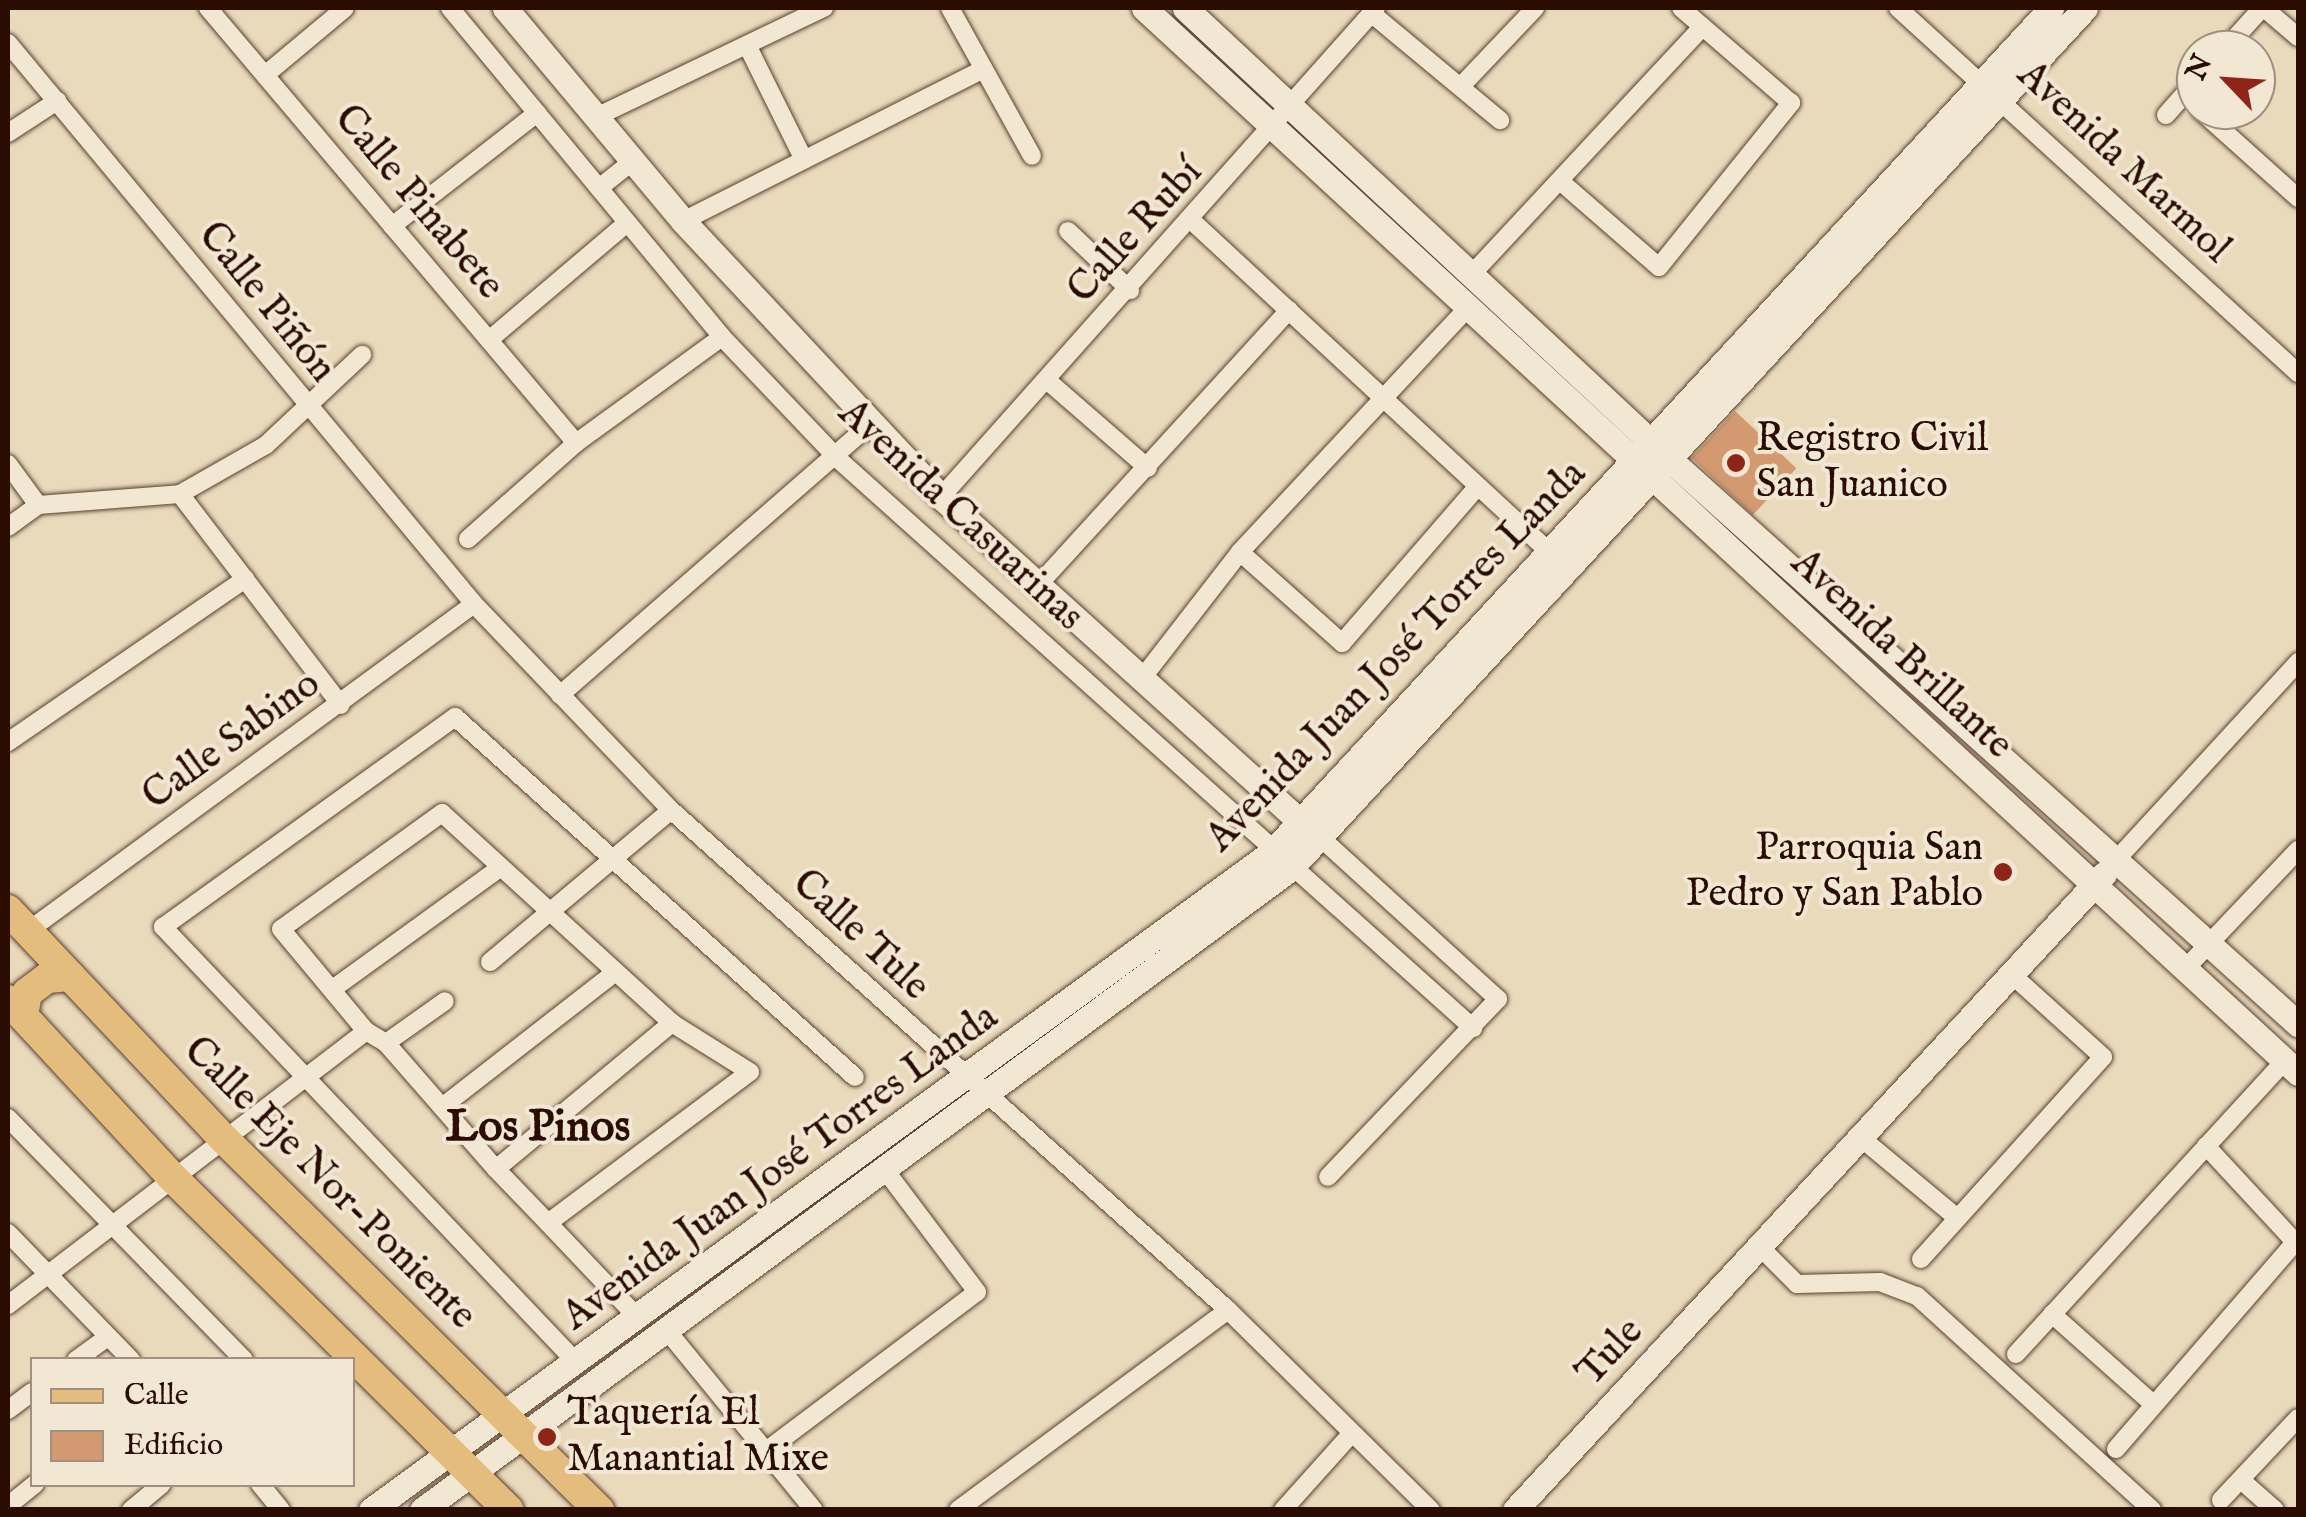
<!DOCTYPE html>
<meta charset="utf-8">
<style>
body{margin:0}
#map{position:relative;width:2306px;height:1517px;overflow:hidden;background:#e9dabc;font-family:"IM FELL English",serif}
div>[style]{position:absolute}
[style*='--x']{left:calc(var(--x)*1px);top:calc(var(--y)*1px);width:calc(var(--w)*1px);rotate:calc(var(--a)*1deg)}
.building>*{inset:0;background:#d39a72;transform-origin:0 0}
.roads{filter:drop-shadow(0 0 2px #5a402f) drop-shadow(0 0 2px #5a402f)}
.street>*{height:18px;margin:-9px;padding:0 9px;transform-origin:9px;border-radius:9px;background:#f1e7d3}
.secondary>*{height:25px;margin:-12.5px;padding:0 12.5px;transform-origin:12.5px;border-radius:12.5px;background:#f1e7d3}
.primary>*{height:30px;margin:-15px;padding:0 15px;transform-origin:15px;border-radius:15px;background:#e4bd7e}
.dots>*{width:28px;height:28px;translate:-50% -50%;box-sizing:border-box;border:5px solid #f1e7d3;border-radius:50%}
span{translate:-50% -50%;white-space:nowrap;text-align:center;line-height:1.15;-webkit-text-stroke:8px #f1e7d3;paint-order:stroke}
.street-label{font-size:40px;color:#2a0d00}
.poi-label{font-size:40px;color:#2a0d00}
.left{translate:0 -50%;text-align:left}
.right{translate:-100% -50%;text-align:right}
.quarter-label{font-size:45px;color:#2a0d00;font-weight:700}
.frame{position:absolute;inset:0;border:10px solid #2a0d00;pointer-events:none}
.legend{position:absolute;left:30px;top:1357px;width:325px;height:130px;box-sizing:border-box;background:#f1e7d3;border:2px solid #a1907f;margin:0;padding:12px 18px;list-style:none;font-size:30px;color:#2a0d00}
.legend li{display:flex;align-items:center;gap:20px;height:50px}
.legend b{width:50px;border:2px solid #a1907f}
.north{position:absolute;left:2176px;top:30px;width:100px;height:100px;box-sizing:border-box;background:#f1e7d3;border:2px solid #a1907f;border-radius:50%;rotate:295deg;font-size:28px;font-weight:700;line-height:40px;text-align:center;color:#2a0d00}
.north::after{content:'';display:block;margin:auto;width:35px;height:45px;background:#8f2418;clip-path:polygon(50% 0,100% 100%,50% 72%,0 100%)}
</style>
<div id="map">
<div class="building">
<div style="left:1735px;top:411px;width:84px;height:64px;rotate:43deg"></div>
</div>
<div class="roads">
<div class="street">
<div style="--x:208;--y:8;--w:570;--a:49.77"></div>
<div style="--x:450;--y:8;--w:427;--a:50.4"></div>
<div style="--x:722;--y:337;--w:168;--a:46.4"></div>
<div style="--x:838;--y:459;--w:853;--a:41.86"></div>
<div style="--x:950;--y:8;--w:169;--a:61"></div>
<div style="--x:1898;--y:8;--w:542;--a:42.38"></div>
<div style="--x:2264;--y:8;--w:45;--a:40.5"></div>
<div style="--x:1371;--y:13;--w:168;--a:39.7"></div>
<div style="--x:8;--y:43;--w:729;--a:50.28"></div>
<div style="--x:474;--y:604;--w:285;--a:46.3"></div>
<div style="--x:671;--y:810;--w:748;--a:41.91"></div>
<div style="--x:1228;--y:1310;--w:285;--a:44.6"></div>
<div style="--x:747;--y:45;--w:128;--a:63.6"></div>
<div style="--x:2224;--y:50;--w:57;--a:-47.9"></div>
<div style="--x:265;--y:75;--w:104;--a:-39.9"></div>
<div style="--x:1463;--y:84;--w:105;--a:-46.5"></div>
<div style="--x:2200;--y:110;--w:132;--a:41.9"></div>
<div style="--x:2166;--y:115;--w:45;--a:-48.6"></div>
<div style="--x:596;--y:117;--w:253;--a:-25.6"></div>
<div style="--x:8;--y:133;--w:59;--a:-33.1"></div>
<div style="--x:1560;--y:181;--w:131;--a:41"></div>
<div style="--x:1659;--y:267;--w:211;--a:-51.2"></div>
<div style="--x:1791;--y:103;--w:145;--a:-139.2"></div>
<div style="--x:599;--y:188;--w:43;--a:-38.5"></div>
<div style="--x:683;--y:221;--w:337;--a:-26.8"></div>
<div style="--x:1192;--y:221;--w:490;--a:42.8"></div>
<div style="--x:392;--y:226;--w:184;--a:-37.9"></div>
<div style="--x:1068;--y:231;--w:86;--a:43.6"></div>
<div style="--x:1471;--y:275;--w:339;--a:-47"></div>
<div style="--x:489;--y:340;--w:181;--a:-40.3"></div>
<div style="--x:1049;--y:382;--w:131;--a:41"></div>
<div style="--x:8;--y:464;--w:51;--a:53.8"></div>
<div style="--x:180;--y:494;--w:265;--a:52.7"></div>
<div style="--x:941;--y:497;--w:654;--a:-48.34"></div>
<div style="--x:8;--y:527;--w:37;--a:-36"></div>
<div style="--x:38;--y:505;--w:142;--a:-4.4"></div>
<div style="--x:180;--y:494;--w:99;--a:-29.7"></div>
<div style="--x:266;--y:445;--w:132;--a:-43.2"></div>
<div style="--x:468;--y:539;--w:144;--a:-41.6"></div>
<div style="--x:576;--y:443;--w:180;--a:-36"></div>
<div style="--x:1240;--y:552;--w:137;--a:41.7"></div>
<div style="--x:1342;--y:643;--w:206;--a:-49.1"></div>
<div style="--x:1039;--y:584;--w:371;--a:-47.6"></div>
<div style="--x:1140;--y:681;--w:163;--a:-52.2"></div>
<div style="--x:1240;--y:552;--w:336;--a:-47"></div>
<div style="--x:560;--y:695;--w:414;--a:-41.1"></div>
<div style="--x:8;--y:742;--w:288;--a:-34.5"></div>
<div style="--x:1322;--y:839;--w:238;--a:42.3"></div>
<div style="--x:1498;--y:999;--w:246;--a:133.7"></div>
<div style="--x:2117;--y:859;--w:268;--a:-47.4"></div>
<div style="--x:28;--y:931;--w:553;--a:-36.25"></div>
<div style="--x:490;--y:962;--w:236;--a:-40"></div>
<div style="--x:2186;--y:968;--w:163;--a:-46.5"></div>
<div style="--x:334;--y:988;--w:205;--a:-35.9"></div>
<div style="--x:386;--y:1043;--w:72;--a:-35.4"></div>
<div style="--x:442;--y:1107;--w:218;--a:-37.9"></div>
<div style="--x:8;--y:1118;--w:338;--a:45.7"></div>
<div style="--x:1860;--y:1137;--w:125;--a:39.8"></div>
<div style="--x:496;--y:1169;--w:229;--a:-39.7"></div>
<div style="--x:548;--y:1223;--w:252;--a:-36.8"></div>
<div style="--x:750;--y:1072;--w:92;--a:-147.9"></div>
<div style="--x:672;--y:1023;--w:311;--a:-137.6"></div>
<div style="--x:442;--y:813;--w:198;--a:144.2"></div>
<div style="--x:281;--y:929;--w:133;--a:50.2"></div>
<div style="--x:366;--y:1031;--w:23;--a:31"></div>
<div style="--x:386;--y:1043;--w:167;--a:48.9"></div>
<div style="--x:496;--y:1169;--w:75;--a:46.1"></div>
<div style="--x:548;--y:1223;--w:131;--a:46.5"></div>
<div style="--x:8;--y:1233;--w:177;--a:45.9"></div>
<div style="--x:1761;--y:1248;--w:51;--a:45"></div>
<div style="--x:1797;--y:1284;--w:83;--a:-1.4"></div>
<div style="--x:1880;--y:1282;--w:40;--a:21"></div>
<div style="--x:1917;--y:1296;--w:318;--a:42.3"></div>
<div style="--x:1921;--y:1259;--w:272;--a:-48"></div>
<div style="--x:2103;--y:1057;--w:124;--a:-137.9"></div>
<div style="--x:8;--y:1305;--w:451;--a:-37.4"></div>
<div style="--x:2052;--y:1314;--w:135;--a:41.7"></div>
<div style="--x:669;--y:1333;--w:229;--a:50.7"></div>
<div style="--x:2016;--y:1354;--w:398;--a:-47.5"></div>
<div style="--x:76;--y:1360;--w:37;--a:-36"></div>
<div style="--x:576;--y:1362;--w:600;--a:-133.51"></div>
<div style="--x:163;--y:927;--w:360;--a:-35.7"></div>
<div style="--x:455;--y:717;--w:538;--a:41.99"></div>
<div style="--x:8;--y:1410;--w:30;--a:-37"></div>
<div style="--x:2116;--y:1449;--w:274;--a:-49.1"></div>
<div style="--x:2295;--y:1242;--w:131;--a:-132.8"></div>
<div style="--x:762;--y:1454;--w:269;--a:-37"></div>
<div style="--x:977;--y:1292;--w:153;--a:-127"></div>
<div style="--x:2241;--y:1480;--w:45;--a:41.4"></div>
<div style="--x:260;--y:1484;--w:33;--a:51"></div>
<div style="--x:2221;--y:1500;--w:112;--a:-46.8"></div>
<div style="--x:14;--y:1501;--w:27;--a:-39"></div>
<div style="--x:131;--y:1510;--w:40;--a:-40"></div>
<div style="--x:958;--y:1510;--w:336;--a:-36.5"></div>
<div style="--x:1283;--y:1510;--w:103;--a:-48.1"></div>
</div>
<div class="secondary">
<div style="--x:505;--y:8;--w:278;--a:50.1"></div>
<div style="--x:683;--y:221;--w:378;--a:46.9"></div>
<div style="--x:941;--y:497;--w:497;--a:42.1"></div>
<div style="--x:1144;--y:8;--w:1570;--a:42.7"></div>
<div style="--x:1185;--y:8;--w:660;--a:42.97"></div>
<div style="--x:1668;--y:458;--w:847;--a:41.94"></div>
<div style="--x:371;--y:1510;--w:1116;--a:-36.14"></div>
<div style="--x:1272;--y:852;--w:1149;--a:-47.29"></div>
<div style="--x:422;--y:1510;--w:1079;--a:-36.45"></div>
<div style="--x:1290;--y:869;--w:1172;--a:-47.28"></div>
<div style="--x:1515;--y:1510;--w:867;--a:-47.2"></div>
</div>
<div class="primary">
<div style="--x:8;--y:910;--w:315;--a:46.7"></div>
<div style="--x:224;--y:1139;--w:528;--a:44.69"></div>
<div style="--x:8;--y:1000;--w:243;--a:47.2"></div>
<div style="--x:173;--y:1178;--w:472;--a:44.7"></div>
<div style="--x:23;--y:1016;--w:23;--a:-80"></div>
<div style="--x:27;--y:993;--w:25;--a:-37"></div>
<div style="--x:47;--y:978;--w:23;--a:-5"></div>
</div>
</div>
<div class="dots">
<div style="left:1736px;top:463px;background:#8f2418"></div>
<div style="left:2003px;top:872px;background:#8f2418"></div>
<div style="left:547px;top:1437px;background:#8f2418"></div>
</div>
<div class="street-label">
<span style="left:2123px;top:163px;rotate:43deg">Avenida Marmol</span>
<span style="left:418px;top:203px;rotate:50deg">Calle Pinabete</span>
<span style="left:1136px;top:232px;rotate:-48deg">Calle Rubí</span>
<span style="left:266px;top:303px;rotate:51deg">Calle Piñón</span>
<span style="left:960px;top:516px;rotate:43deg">Avenida Casuarinas</span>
<span style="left:1901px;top:655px;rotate:43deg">Avenida Brillante</span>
<span style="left:1397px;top:657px;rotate:-46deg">Avenida Juan José Torres Landa</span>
<span style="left:232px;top:741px;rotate:-36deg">Calle Sabino</span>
<span style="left:860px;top:936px;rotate:43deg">Calle Tule</span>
<span style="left:781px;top:1168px;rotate:-36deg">Avenida Juan José Torres Landa</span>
<span style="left:329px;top:1184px;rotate:45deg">Calle Eje Nor-Poniente</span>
<span style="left:1611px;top:1353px;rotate:-47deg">Tule</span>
</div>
<div class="poi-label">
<span class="left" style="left:1756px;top:463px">Registro Civil<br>San Juanico</span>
<span class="right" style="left:1983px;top:872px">Parroquia San<br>Pedro y San Pablo</span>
<span class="left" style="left:567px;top:1437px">Taquería El<br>Manantial Mixe</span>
</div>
<div class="quarter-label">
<span style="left:538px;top:1128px">Los Pinos</span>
</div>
<div class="frame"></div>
<ul class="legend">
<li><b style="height:12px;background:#e4bd7e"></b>Calle</li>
<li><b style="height:28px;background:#d39a72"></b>Edificio</li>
</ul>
<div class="north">N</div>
</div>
